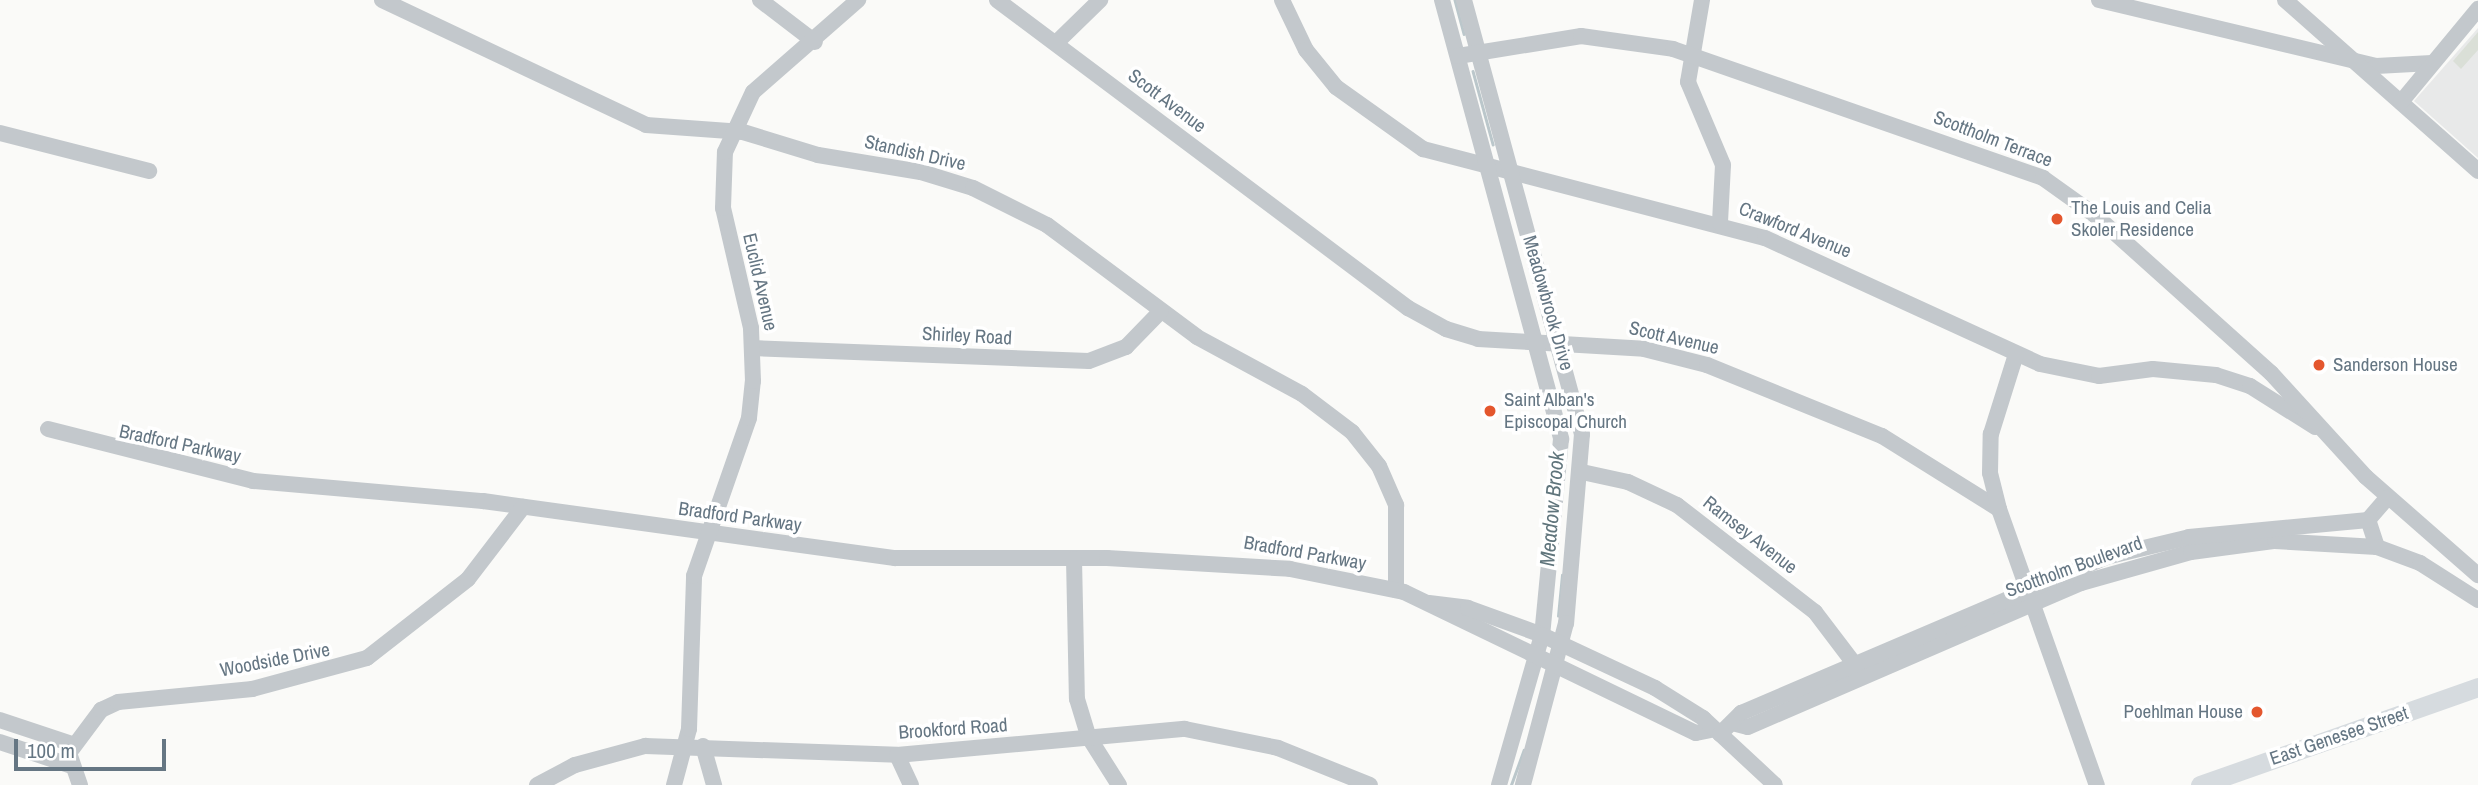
<!DOCTYPE html>
<style>
body{margin:0}
#map{position:relative;width:2478px;height:785px;overflow:hidden;background:#fafaf8;font-family:"Archivo Narrow",sans-serif}
div>[style]{position:absolute}
[style*='--x']{left:calc(var(--x)*1px);top:calc(var(--y)*1px);width:calc(var(--w)*1px);rotate:calc(var(--a)*1deg)}
.built>*{inset:0;background:#e8e9e9}
.green>*{inset:0;background:#dadfd7}
.stream>*{height:2.5px;margin:-1.25px;padding:0 1.25px;transform-origin:1.25px;border-radius:1.25px;background:#bbc7cb}
.minor>*{height:16px;margin:-8px;padding:0 8px;transform-origin:8px;border-radius:8px;background:#c3c8cc}
.major>*{height:19px;margin:-9.5px;padding:0 9.5px;transform-origin:9.5px;border-radius:9.5px;background:#d6dbdf}
.dots>*{width:19px;height:19px;translate:-50% -50%;box-sizing:border-box;border:4px solid #fff;border-radius:50%}
span{translate:-50% -50%;white-space:nowrap;text-align:center;line-height:1.15;-webkit-text-stroke:7px #fff;paint-order:stroke}
.street-label{font-size:19px;color:#657683}
.poi-label{font-size:19px;color:#657683}
.left{translate:0 -50%;text-align:left}
.right{translate:-100% -50%;text-align:right}
.water-label{font-size:21px;color:#60757c;font-style:italic}
.scale{position:absolute;left:14px;top:739px;width:152px;height:32px;box-sizing:border-box;border:4px solid #657683;border-top:0;padding-left:9px;font-size:21px;line-height:24px;white-space:nowrap;color:#657683;-webkit-text-stroke:5px #fff;paint-order:stroke}
</style>
<div id="map">
<div class="built">
<div style="clip-path:polygon(2478px 28px,2478px 158px,2414px 101px)"></div>
</div>
<div class="green">
<div style="clip-path:polygon(2478px 32px,2478px 50px,2461px 69px,2453px 61px)"></div>
</div>
<div class="stream">
<div style="--x:1455;--y:0;--w:35;--a:75"></div>
<div style="--x:1473;--y:71;--w:76;--a:74.7"></div>
<div style="--x:1558;--y:616;--w:41;--a:-84.4"></div>
<div style="--x:1511;--y:785;--w:37;--a:-70"></div>
</div>
<div class="minor">
<div style="--x:382;--y:0;--w:292;--a:25.3"></div>
<div style="--x:646;--y:125;--w:97;--a:4.1"></div>
<div style="--x:743;--y:132;--w:78;--a:17"></div>
<div style="--x:818;--y:155;--w:104;--a:9.4"></div>
<div style="--x:921;--y:172;--w:54;--a:17.1"></div>
<div style="--x:973;--y:188;--w:83;--a:26.6"></div>
<div style="--x:1047;--y:225;--w:187;--a:36.7"></div>
<div style="--x:1197;--y:337;--w:119;--a:28.5"></div>
<div style="--x:1302;--y:394;--w:63;--a:37.2"></div>
<div style="--x:1352;--y:432;--w:43;--a:51.5"></div>
<div style="--x:1379;--y:466;--w:43;--a:66.4"></div>
<div style="--x:1396;--y:505;--w:85;--a:90"></div>
<div style="--x:760;--y:0;--w:69;--a:37.4"></div>
<div style="--x:997;--y:0;--w:514;--a:36.85"></div>
<div style="--x:1408;--y:308;--w:43;--a:28.9"></div>
<div style="--x:1446;--y:329;--w:34;--a:17"></div>
<div style="--x:1478;--y:339;--w:166;--a:3.4"></div>
<div style="--x:1644;--y:349;--w:65;--a:14.3"></div>
<div style="--x:1707;--y:365;--w:189;--a:22.1"></div>
<div style="--x:1882;--y:436;--w:138;--a:32"></div>
<div style="--x:1999;--y:509;--w:293;--a:70.5"></div>
<div style="--x:1282;--y:0;--w:55;--a:64.4"></div>
<div style="--x:1306;--y:50;--w:48;--a:51"></div>
<div style="--x:1336;--y:87;--w:107;--a:35.5"></div>
<div style="--x:1423;--y:149;--w:353;--a:14.6"></div>
<div style="--x:1765;--y:238;--w:302;--a:24.6"></div>
<div style="--x:2040;--y:364;--w:60;--a:11.5"></div>
<div style="--x:2099;--y:376;--w:54;--a:-7.4"></div>
<div style="--x:2153;--y:369;--w:63;--a:5.4"></div>
<div style="--x:2216;--y:375;--w:36;--a:18"></div>
<div style="--x:2250;--y:386;--w:77;--a:32.2"></div>
<div style="--x:1442;--y:0;--w:455;--a:74.8"></div>
<div style="--x:1561;--y:439;--w:197;--a:95.5"></div>
<div style="--x:1542;--y:635;--w:156;--a:106"></div>
<div style="--x:1464;--y:0;--w:450;--a:74.8"></div>
<div style="--x:1582;--y:434;--w:190;--a:94.8"></div>
<div style="--x:1566;--y:623;--w:168;--a:104.9"></div>
<div style="--x:1702;--y:0;--w:83;--a:99.7"></div>
<div style="--x:1688;--y:82;--w:90;--a:67.1"></div>
<div style="--x:1723;--y:165;--w:58;--a:93"></div>
<div style="--x:2099;--y:0;--w:285;--a:13.4"></div>
<div style="--x:2376;--y:66;--w:56;--a:-3.1"></div>
<div style="--x:2285;--y:0;--w:258;--a:41.5"></div>
<div style="--x:1056;--y:43;--w:62;--a:-44.3"></div>
<div style="--x:1458;--y:56;--w:125;--a:-9.2"></div>
<div style="--x:1581;--y:36;--w:93;--a:8"></div>
<div style="--x:1673;--y:49;--w:392;--a:19.2"></div>
<div style="--x:2043;--y:178;--w:65;--a:35.6"></div>
<div style="--x:2096;--y:216;--w:235;--a:41.9"></div>
<div style="--x:2271;--y:373;--w:141;--a:47.6"></div>
<div style="--x:2366;--y:477;--w:149;--a:41.2"></div>
<div style="--x:2401;--y:102;--w:121;--a:-50.4"></div>
<div style="--x:0;--y:133;--w:154;--a:14.3"></div>
<div style="--x:752;--y:348;--w:337;--a:2.2"></div>
<div style="--x:1089;--y:361;--w:40;--a:-21"></div>
<div style="--x:1126;--y:347;--w:50;--a:-45.8"></div>
<div style="--x:48;--y:429;--w:211;--a:14.2"></div>
<div style="--x:253;--y:481;--w:231;--a:5"></div>
<div style="--x:483;--y:501;--w:416;--a:7.9"></div>
<div style="--x:895;--y:558;--w:212;--a:0"></div>
<div style="--x:1107;--y:558;--w:183;--a:3.4"></div>
<div style="--x:1290;--y:569;--w:116;--a:11.4"></div>
<div style="--x:1404;--y:592;--w:324;--a:25.8"></div>
<div style="--x:1696;--y:733;--w:14;--a:-12"></div>
<div style="--x:1582;--y:472;--w:47;--a:12.3"></div>
<div style="--x:1628;--y:482;--w:54;--a:25.1"></div>
<div style="--x:1677;--y:505;--w:175;--a:37.8"></div>
<div style="--x:1815;--y:612;--w:73;--a:52.8"></div>
<div style="--x:1999;--y:509;--w:37;--a:-104"></div>
<div style="--x:1990;--y:473;--w:39;--a:-89"></div>
<div style="--x:1991;--y:434;--w:84;--a:-72.6"></div>
<div style="--x:2377;--y:547;--w:28;--a:-108"></div>
<div style="--x:2368;--y:520;--w:30;--a:-49"></div>
<div style="--x:1074;--y:559;--w:140;--a:88.8"></div>
<div style="--x:1077;--y:699;--w:39;--a:73"></div>
<div style="--x:1088;--y:736;--w:58;--a:57.7"></div>
<div style="--x:1429;--y:603;--w:39;--a:7"></div>
<div style="--x:1468;--y:608;--w:79;--a:20"></div>
<div style="--x:1542;--y:635;--w:125;--a:25.1"></div>
<div style="--x:1655;--y:688;--w:57;--a:32"></div>
<div style="--x:1703;--y:718;--w:98;--a:42.9"></div>
<div style="--x:0;--y:720;--w:76;--a:18.4"></div>
<div style="--x:1736;--y:724;--w:12;--a:14"></div>
<div style="--x:1748;--y:727;--w:363;--a:-23.4"></div>
<div style="--x:2081;--y:583;--w:114;--a:-15.7"></div>
<div style="--x:2191;--y:552;--w:85;--a:-7.5"></div>
<div style="--x:2275;--y:541;--w:102;--a:3.4"></div>
<div style="--x:2377;--y:547;--w:46;--a:20.4"></div>
<div style="--x:2420;--y:563;--w:69;--a:32.5"></div>
<div style="--x:1720;--y:734;--w:30;--a:-45"></div>
<div style="--x:1741;--y:713;--w:397;--a:-23.1"></div>
<div style="--x:2106;--y:557;--w:85;--a:-13.5"></div>
<div style="--x:2189;--y:537;--w:180;--a:-5.4"></div>
<div style="--x:0;--y:742;--w:73;--a:18.4"></div>
<div style="--x:703;--y:746;--w:41;--a:74.2"></div>
<div style="--x:897;--y:755;--w:33;--a:65"></div>
<div style="--x:80;--y:785;--w:34;--a:-109"></div>
<div style="--x:69;--y:753;--w:54;--a:-53.3"></div>
<div style="--x:101;--y:710;--w:19;--a:-25"></div>
<div style="--x:118;--y:702;--w:135;--a:-5.5"></div>
<div style="--x:252;--y:689;--w:119;--a:-15.1"></div>
<div style="--x:367;--y:658;--w:128;--a:-38"></div>
<div style="--x:468;--y:579;--w:91;--a:-52.6"></div>
<div style="--x:537;--y:785;--w:43;--a:-27.8"></div>
<div style="--x:575;--y:765;--w:73;--a:-15.2"></div>
<div style="--x:645;--y:746;--w:252;--a:2"></div>
<div style="--x:897;--y:755;--w:289;--a:-5.2"></div>
<div style="--x:1185;--y:729;--w:95;--a:11.5"></div>
<div style="--x:1278;--y:748;--w:99;--a:21.9"></div>
<div style="--x:674;--y:785;--w:58;--a:-75"></div>
<div style="--x:689;--y:729;--w:153;--a:-88.1"></div>
<div style="--x:694;--y:576;--w:167;--a:-70.8"></div>
<div style="--x:749;--y:418;--w:37;--a:-84"></div>
<div style="--x:753;--y:381;--w:53;--a:-92.2"></div>
<div style="--x:751;--y:328;--w:123;--a:-103.1"></div>
<div style="--x:723;--y:208;--w:56;--a:-88"></div>
<div style="--x:725;--y:152;--w:66;--a:-65"></div>
<div style="--x:753;--y:92;--w:140;--a:-41.2"></div>
</div>
<div class="major">
<div style="--x:2200;--y:785;--w:295;--a:-19.4"></div>
</div>
<div class="dots">
<div style="left:2057px;top:219px;background:#e4572e"></div>
<div style="left:2319px;top:365px;background:#e4572e"></div>
<div style="left:1490px;top:411px;background:#e4572e"></div>
<div style="left:2257px;top:712px;background:#e4572e"></div>
</div>
<div class="street-label">
<span style="left:1167px;top:101px;rotate:37deg">Scott Avenue</span>
<span style="left:1993px;top:139px;rotate:21deg">Scottholm Terrace</span>
<span style="left:915px;top:153px;rotate:13deg">Standish Drive</span>
<span style="left:1795px;top:230px;rotate:22deg">Crawford Avenue</span>
<span style="left:760px;top:282px;rotate:77deg">Euclid Avenue</span>
<span style="left:1548px;top:303px;rotate:74deg">Meadowbrook Drive</span>
<span style="left:967px;top:336px;rotate:3deg">Shirley Road</span>
<span style="left:1674px;top:338px;rotate:13deg">Scott Avenue</span>
<span style="left:180px;top:444px;rotate:12deg">Bradford Parkway</span>
<span style="left:740px;top:517px;rotate:8deg">Bradford Parkway</span>
<span style="left:1750px;top:535px;rotate:38deg">Ramsey Avenue</span>
<span style="left:1305px;top:553px;rotate:10deg">Bradford Parkway</span>
<span style="left:2074px;top:567px;rotate:-20deg">Scottholm Boulevard</span>
<span style="left:275px;top:660px;rotate:-11deg">Woodside Drive</span>
<span style="left:953px;top:729px;rotate:-4deg">Brookford Road</span>
<span style="left:2339px;top:736px;rotate:-19deg">East Genesee Street</span>
</div>
<div class="poi-label">
<span class="left" style="left:2071px;top:219px">The Louis and Celia<br>Skoler Residence</span>
<span class="left" style="left:2333px;top:365px">Sanderson House</span>
<span class="left" style="left:1504px;top:411px">Saint Alban's<br>Episcopal Church</span>
<span class="right" style="left:2243px;top:712px">Poehlman House</span>
</div>
<div class="water-label">
<span style="left:1552px;top:509px;rotate:-85deg">Meadow Brook</span>
</div>
<div class="scale">100 m</div>
</div>
